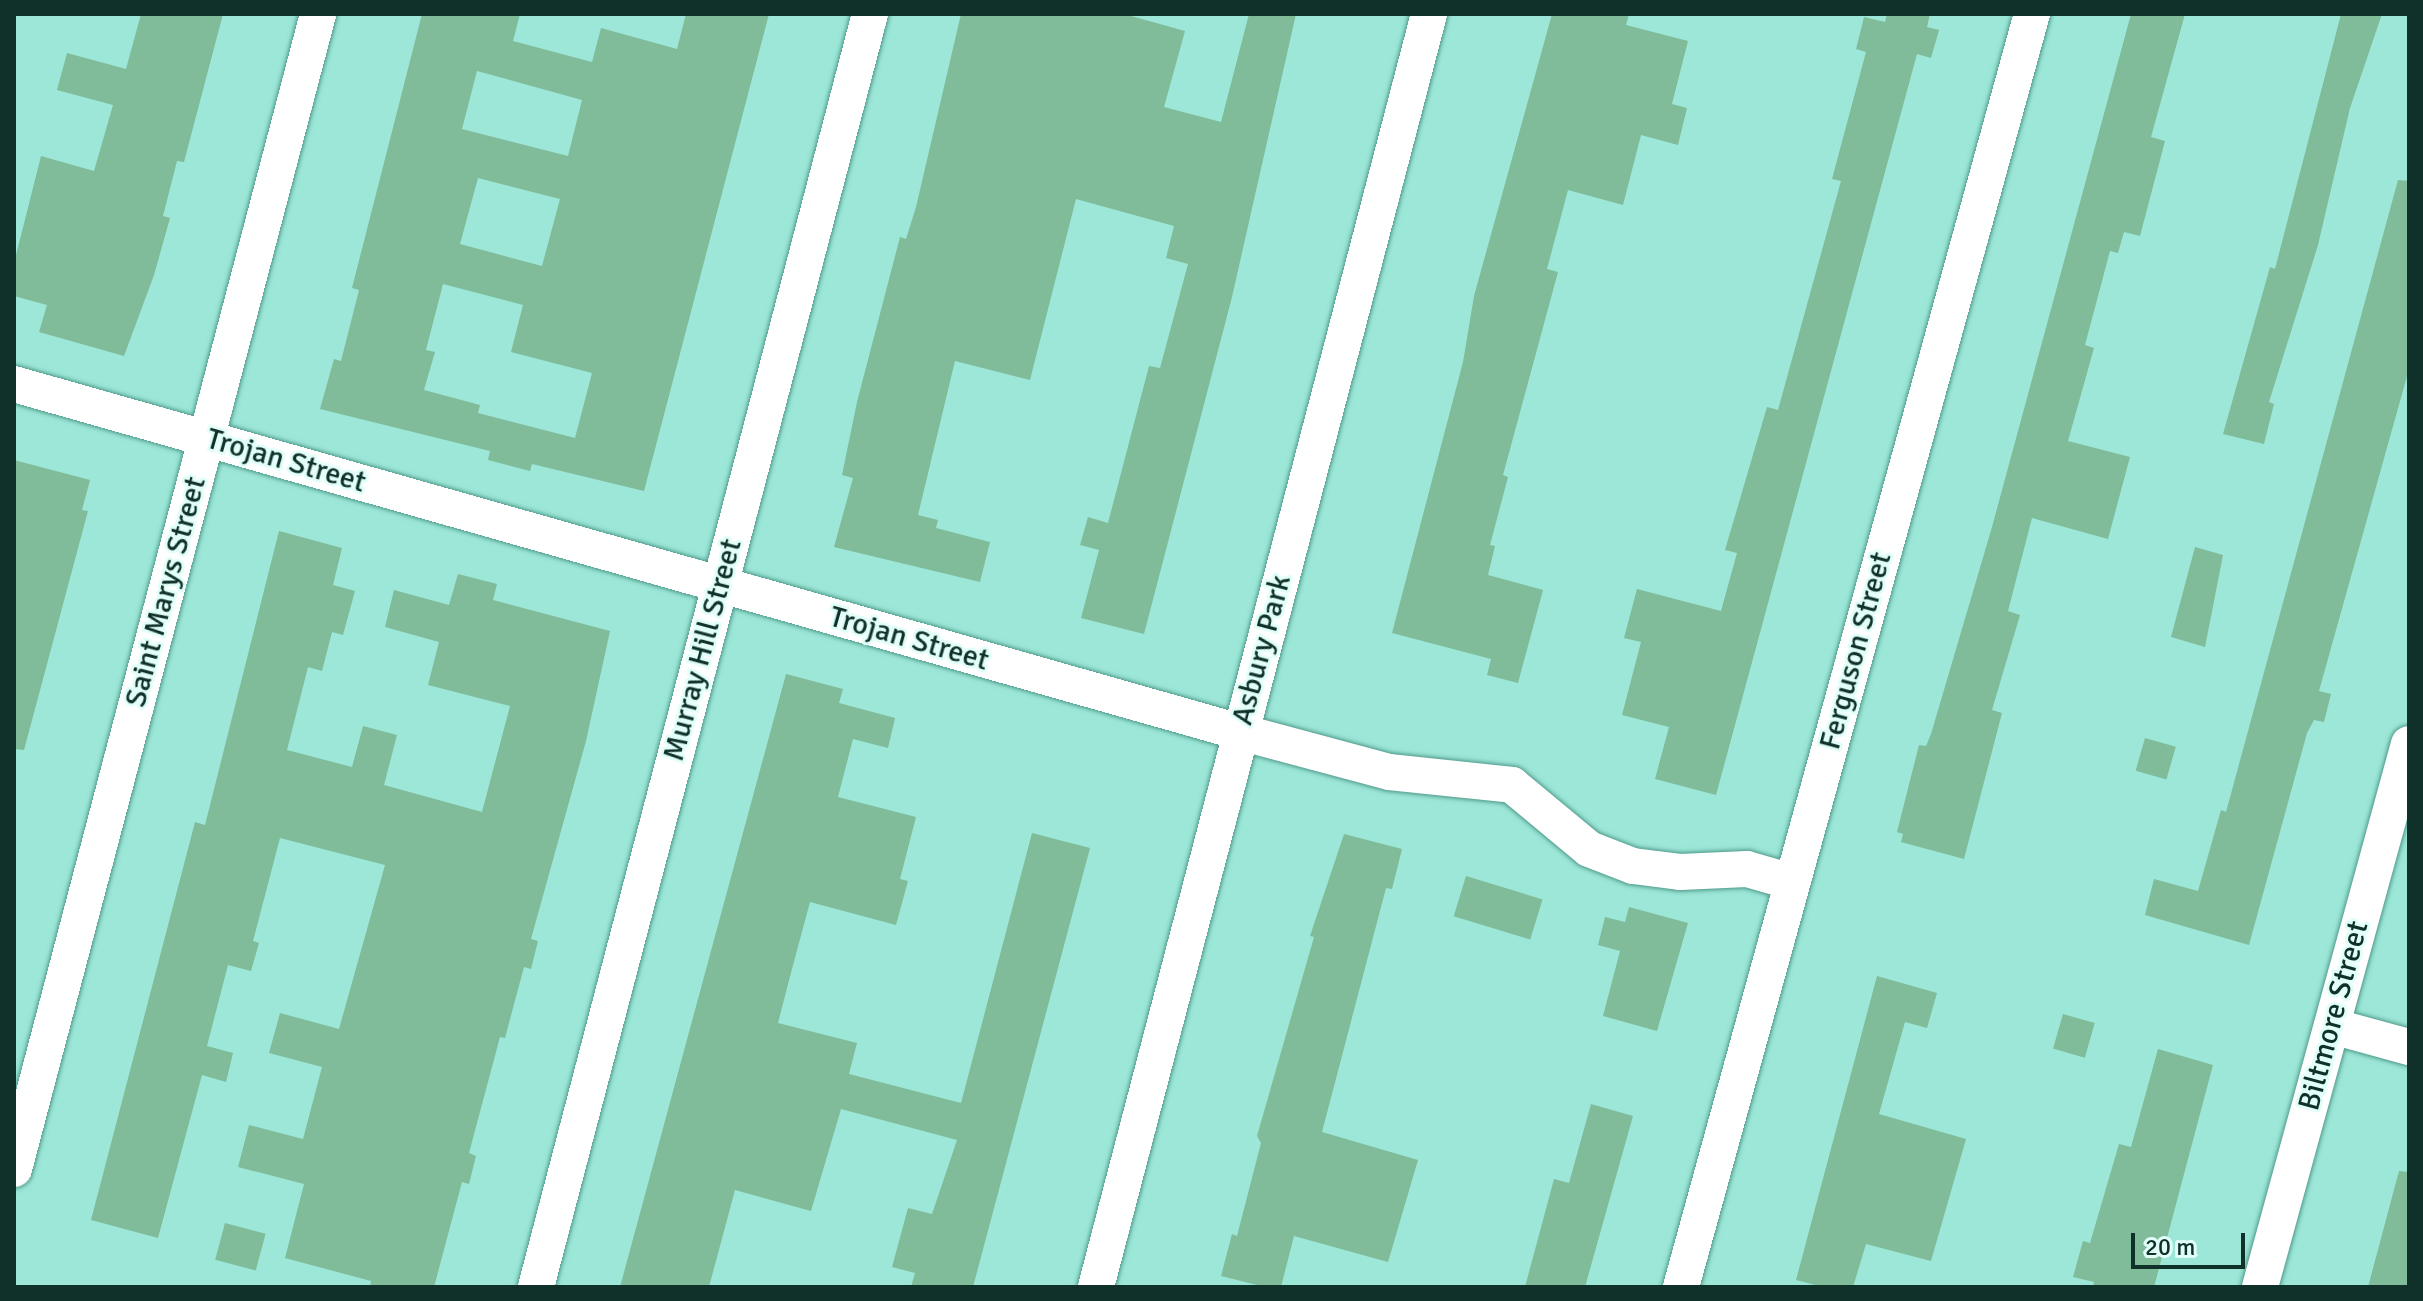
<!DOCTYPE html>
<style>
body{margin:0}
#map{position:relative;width:2423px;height:1301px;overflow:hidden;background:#9ce7d7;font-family:Signika,sans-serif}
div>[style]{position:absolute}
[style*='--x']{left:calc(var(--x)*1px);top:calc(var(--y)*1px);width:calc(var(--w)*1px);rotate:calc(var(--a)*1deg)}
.building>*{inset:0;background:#80bb9a;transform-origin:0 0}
.roads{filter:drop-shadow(0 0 2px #509a8b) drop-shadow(0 0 2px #509a8b)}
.street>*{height:36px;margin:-18px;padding:0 18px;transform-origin:18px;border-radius:18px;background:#fff}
span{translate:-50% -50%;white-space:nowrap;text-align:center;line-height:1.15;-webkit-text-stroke:6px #e2fef8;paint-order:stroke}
.street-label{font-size:30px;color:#10302a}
.frame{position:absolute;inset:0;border:16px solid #10302a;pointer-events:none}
.scale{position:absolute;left:2131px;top:1233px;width:114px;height:36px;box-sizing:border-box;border:4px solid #10302a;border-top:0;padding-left:10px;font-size:24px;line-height:28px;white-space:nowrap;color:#10302a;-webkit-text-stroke:6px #e2fef8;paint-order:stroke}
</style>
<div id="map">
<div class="building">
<div style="clip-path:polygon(141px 14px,223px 14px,184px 162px,177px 161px,163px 216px,170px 218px,154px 275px,124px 356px,39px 332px,47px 305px,14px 296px,14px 263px,41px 156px,94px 171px,113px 105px,57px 90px,67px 53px,126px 69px)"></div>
<div style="clip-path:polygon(evenodd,422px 14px,520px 14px,513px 41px,592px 62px,601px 28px,677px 49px,686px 14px,769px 14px,644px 491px,532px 464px,530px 471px,488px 460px,490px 451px,320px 409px,334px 359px,341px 361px,359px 290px,352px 288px,422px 14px,477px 71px,582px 100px,568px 156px,462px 129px,477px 71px,422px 14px,478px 178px,560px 199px,542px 266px,460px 244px,478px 178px,422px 14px,443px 284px,523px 305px,511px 352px,592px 373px,575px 438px,478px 413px,480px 405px,424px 390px,435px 352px,426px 350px,443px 284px)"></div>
<div style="clip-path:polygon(961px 14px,1124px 14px,1185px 31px,1164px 107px,1221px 122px,1249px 14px,1296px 14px,1232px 297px,1144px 634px,1081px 618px,1099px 550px,1080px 545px,1088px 517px,1108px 523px,1149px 366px,1160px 368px,1188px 264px,1166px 258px,1174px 226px,1076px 199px,1030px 380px,955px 361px,918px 515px,938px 520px,936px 528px,990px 542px,980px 582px,834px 547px,853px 478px,842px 475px,857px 402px,900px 237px,906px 239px,916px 207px)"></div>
<div style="clip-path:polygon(1552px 14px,1629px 14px,1626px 25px,1688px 41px,1672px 104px,1687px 108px,1678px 145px,1641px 135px,1623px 205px,1568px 190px,1547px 269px,1558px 272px,1503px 475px,1508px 477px,1490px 545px,1495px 546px,1488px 575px,1543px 590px,1518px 683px,1487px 675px,1491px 659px,1392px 633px,1463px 362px,1474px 296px)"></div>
<div style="clip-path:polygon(1887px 14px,1930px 14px,1927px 27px,1939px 30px,1931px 58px,1917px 54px,1716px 795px,1655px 779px,1669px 727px,1622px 715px,1641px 642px,1624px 638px,1637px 589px,1721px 611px,1737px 553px,1725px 550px,1767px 407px,1778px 410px,1841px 181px,1832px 179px,1866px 52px,1856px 49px,1864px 17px,1885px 22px)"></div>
<div style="clip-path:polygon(2131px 14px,2185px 14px,2151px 137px,2165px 141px,2140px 236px,2124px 232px,2118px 253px,2110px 251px,2085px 345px,2094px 348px,2068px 441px,2130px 457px,2108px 539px,2032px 518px,2008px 611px,2020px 615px,1992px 710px,2002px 713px,1964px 859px,1901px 842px,1903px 834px,1897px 832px,1919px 745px,1926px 746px,1931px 734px,1992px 527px)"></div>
<div style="clip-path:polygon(2341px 14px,2382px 14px,2350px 108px,2318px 245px,2269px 402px,2274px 404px,2264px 444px,2223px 434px,2270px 267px,2275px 269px)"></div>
<div style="clip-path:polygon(2398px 180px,2409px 181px,2409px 369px,2319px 691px,2331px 694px,2324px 722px,2314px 720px,2307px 733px,2249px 945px,2145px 915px,2154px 879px,2198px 891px,2221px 810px,2226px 812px)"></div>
<div style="clip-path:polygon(14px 460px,90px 480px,82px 510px,88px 511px,24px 750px,14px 749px)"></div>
<div style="clip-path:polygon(279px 531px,342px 548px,333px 585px,355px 591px,343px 635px,332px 632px,322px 671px,308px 667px,287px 750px,352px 767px,363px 726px,397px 735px,384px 785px,482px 812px,510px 706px,428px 685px,439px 642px,385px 627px,394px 590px,449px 605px,458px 574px,497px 584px,493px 600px,610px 631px,586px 741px,531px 939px,538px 941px,531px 969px,524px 967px,505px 1038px,500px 1037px,469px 1153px,476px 1156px,469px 1184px,462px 1182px,434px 1287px,370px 1287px,371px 1281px,285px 1258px,304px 1184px,238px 1167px,249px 1125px,303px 1139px,322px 1067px,269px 1053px,280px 1013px,339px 1029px,385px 865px,280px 838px,253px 941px,259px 943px,251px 971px,228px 965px,207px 1046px,233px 1053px,226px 1082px,202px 1075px,158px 1238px,91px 1220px,195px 822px,205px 825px)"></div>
<div style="clip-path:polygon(2195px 547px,2223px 555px,2205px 647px,2171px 637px)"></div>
<div style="clip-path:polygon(786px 674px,843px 689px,839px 703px,895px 718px,888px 748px,853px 739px,838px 797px,916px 817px,900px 879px,908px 881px,896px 925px,810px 902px,793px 965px,778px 1023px,857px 1043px,849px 1074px,961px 1103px,1032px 833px,1090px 848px,973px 1287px,911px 1287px,915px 1273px,892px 1267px,908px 1208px,932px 1214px,957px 1140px,841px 1109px,811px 1211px,735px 1190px,709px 1287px,620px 1287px)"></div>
<div style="left:2145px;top:738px;width:32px;height:34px;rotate:16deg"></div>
<div style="clip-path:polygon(1344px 834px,1402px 849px,1392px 889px,1386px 888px,1322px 1132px,1418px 1160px,1388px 1262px,1294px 1236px,1281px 1287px,1265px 1287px,1221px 1276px,1232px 1234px,1237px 1236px,1261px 1143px,1257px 1136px,1314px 937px,1310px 936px)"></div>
<div style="left:1466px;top:876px;width:80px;height:42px;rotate:17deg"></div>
<div style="clip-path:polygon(1629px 907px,1688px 923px,1657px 1031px,1603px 1016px,1620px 951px,1598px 945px,1605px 917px,1625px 922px)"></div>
<div style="clip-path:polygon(1877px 976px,1937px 993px,1927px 1028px,1905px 1022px,1879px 1114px,1966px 1139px,1931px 1261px,1866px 1244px,1853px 1287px,1823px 1287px,1796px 1280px)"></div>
<div style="left:2063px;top:1014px;width:33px;height:36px;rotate:16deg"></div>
<div style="clip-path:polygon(2158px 1049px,2213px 1065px,2154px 1287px,2093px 1287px,2094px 1282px,2073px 1277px,2083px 1241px,2090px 1243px,2119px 1144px,2131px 1147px)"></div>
<div style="clip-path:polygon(1591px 1104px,1633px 1116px,1585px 1287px,1525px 1287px,1554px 1179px,1569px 1183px)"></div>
<div style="clip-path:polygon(2399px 1171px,2409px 1172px,2409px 1287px,2368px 1287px)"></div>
<div style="left:225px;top:1223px;width:42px;height:38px;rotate:15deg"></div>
</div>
<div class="roads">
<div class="street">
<div style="--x:14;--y:384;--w:1274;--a:15.85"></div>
<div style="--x:1240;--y:732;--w:154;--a:15"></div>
<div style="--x:1389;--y:772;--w:124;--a:6"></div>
<div style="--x:1512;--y:785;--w:100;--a:39.7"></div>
<div style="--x:1589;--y:849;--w:47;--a:21.1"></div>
<div style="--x:1633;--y:866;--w:47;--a:7.3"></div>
<div style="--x:1680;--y:872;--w:67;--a:-2.6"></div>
<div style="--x:1747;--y:869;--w:47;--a:16.1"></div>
<div style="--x:2332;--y:1026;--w:80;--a:15.3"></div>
<div style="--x:14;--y:1169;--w:1194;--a:-75.25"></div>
<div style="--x:536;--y:1287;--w:1316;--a:-75.3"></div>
<div style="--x:1096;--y:1287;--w:1316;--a:-75.34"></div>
<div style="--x:1681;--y:1287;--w:1321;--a:-74.59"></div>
<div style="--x:2260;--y:1287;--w:563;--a:-74.66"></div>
</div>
</div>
<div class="street-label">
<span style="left:286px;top:461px;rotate:16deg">Trojan Street</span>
<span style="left:166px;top:592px;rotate:-75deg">Saint Marys Street</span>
<span style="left:909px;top:639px;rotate:16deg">Trojan Street</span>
<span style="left:703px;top:650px;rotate:-75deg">Murray Hill Street</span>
<span style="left:1262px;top:650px;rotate:-75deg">Asbury Park</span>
<span style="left:1856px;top:651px;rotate:-75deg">Ferguson Street</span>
<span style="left:2334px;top:1016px;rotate:-75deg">Biltmore Street</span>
</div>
<div class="frame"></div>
<div class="scale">20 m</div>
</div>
